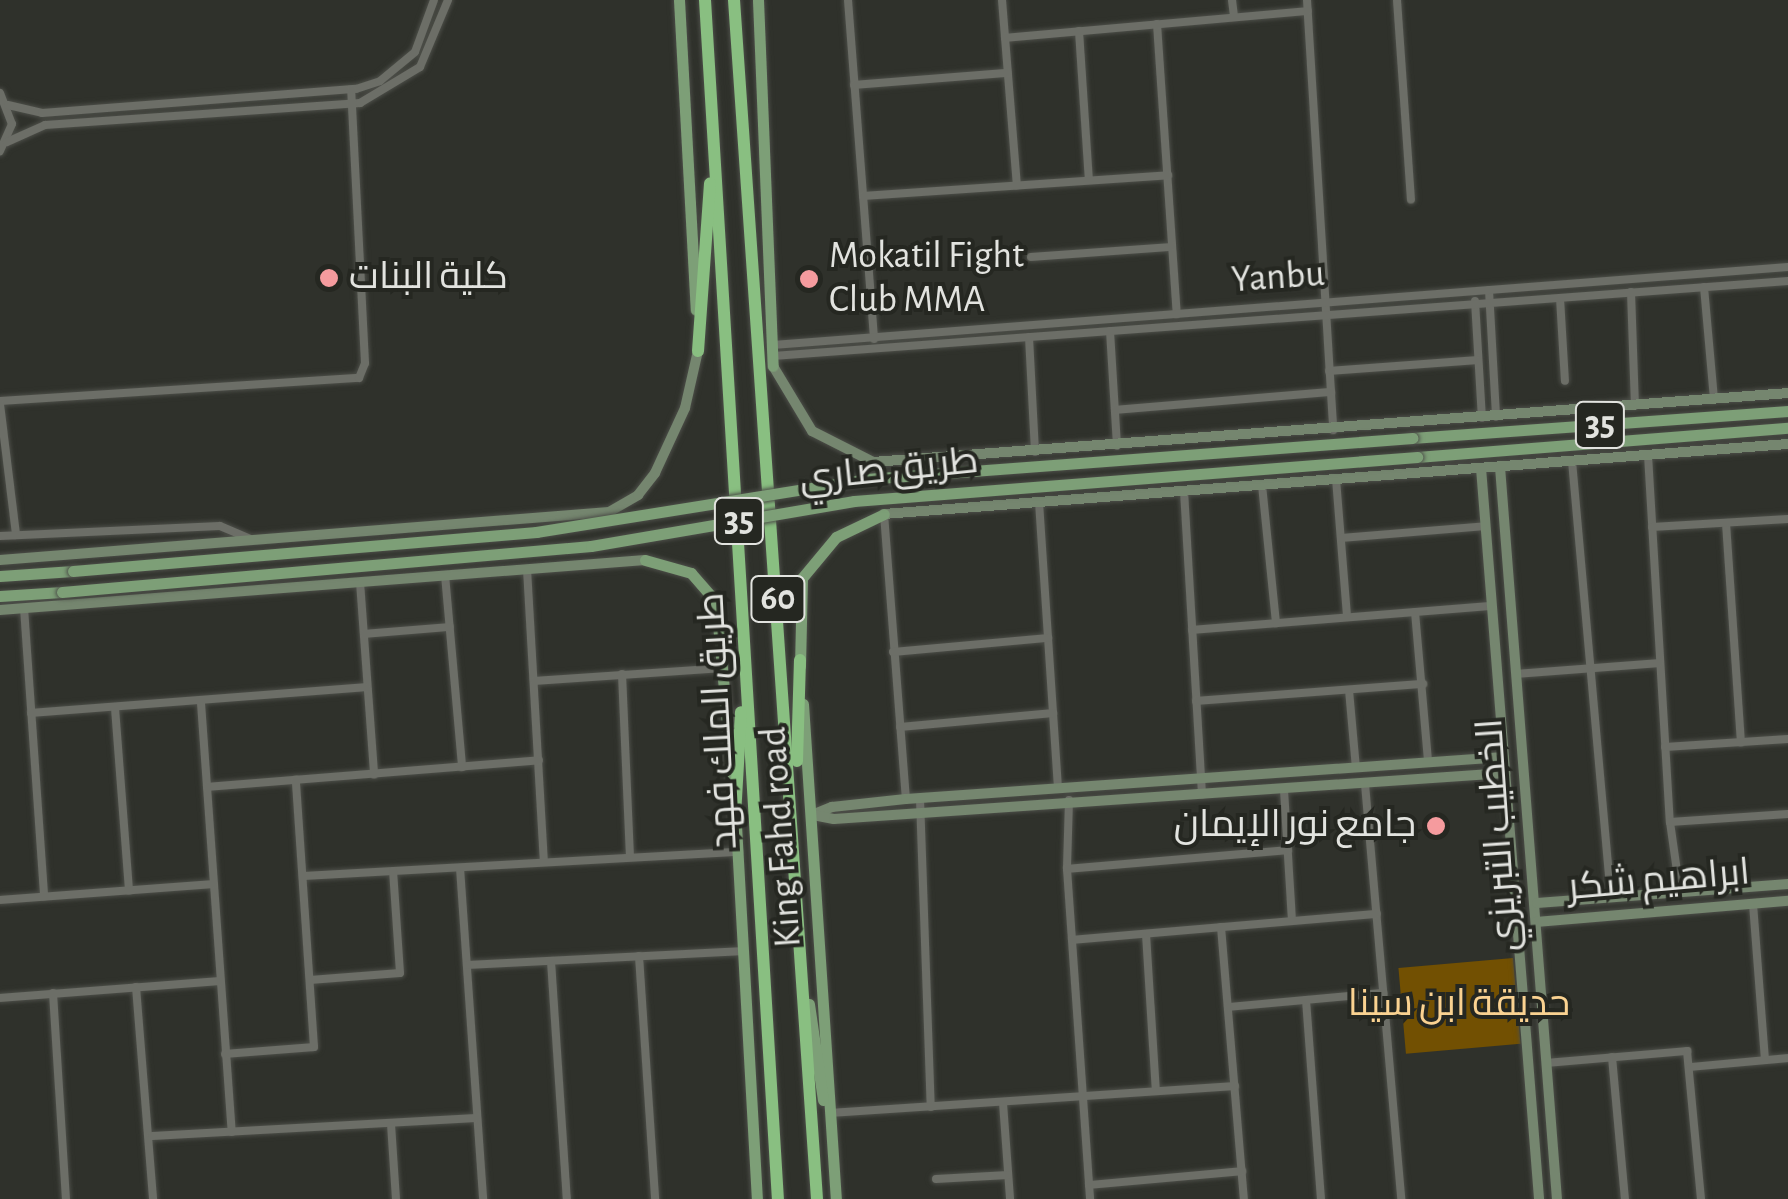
<!DOCTYPE html>
<meta charset="utf-8">
<style>
body{margin:0}
#map{position:relative;width:1788px;height:1199px;overflow:hidden;background:#2f312b;font-family:"Alegreya Sans",Cairo,sans-serif}
div>[style]{position:absolute}
[style*='--x']{left:calc(var(--x)*1px);top:calc(var(--y)*1px);width:calc(var(--w)*1px);rotate:calc(var(--a)*1deg)}
.green>*{inset:0;background:#725002;transform-origin:0 0}
.roads{filter:drop-shadow(0 0 2px #4c4e48) drop-shadow(0 0 2px #4c4e48)}
.street>*{height:8px;margin:-4px;padding:0 4px;transform-origin:4px;border-radius:4px;background:#6c6e67}
.secondary>*{height:10px;margin:-5px;padding:0 5px;transform-origin:5px;border-radius:5px;background:#75866f}
.primary>*{height:11px;margin:-5.5px;padding:0 5.5px;transform-origin:5.5px;border-radius:5.5px;background:#7d9f77}
.highway>*{height:12px;margin:-6px;padding:0 6px;transform-origin:6px;border-radius:6px;background:#89bf81}
.bridges{filter:drop-shadow(0 0 2px #4c4e48) drop-shadow(0 0 2px #4c4e48)}
.primary-bridge>*{height:11px;margin:-5.5px;padding:0 5.5px;transform-origin:5.5px;border-radius:5.5px;background:#7d9f77}
.dots>*{width:28px;height:28px;translate:-50% -50%;box-sizing:border-box;border:5px solid #252721;border-radius:50%}
span{translate:-50% -50%;white-space:nowrap;text-align:center;line-height:1.15;-webkit-text-stroke:8px #252721;paint-order:stroke}
.shield-label span{padding:2px 8px;background:#252721;border:2px solid;border-radius:8px;-webkit-text-stroke-width:0}
.shield-label{font-size:35px;color:#e2e3df;font-weight:700}
.poi-label{font-size:38px;color:#e2e3df}
.left{translate:0 -50%;text-align:left}
.right{translate:-100% -50%;text-align:right}
.street-label{font-size:38px;color:#e2e3df}
.park-label{font-size:38px;color:#fad291}
</style>
<div id="map">
<div class="green">
<div style="left:1513px;top:958px;width:86px;height:115px;rotate:85deg"></div>
</div>
<div class="roads">
<div class="street">
<div style="--x:848;--y:0;--w:340;--a:85.6"></div>
<div style="--x:1002;--y:0;--w:186;--a:85.4"></div>
<div style="--x:1232;--y:0;--w:17;--a:83"></div>
<div style="--x:1307;--y:0;--w:431;--a:86.5"></div>
<div style="--x:1397;--y:0;--w:200;--a:86"></div>
<div style="--x:1157;--y:24;--w:291;--a:86.1"></div>
<div style="--x:1079;--y:31;--w:149;--a:86.2"></div>
<div style="--x:1005;--y:38;--w:304;--a:-5.1"></div>
<div style="--x:854;--y:85;--w:154;--a:-4.5"></div>
<div style="--x:0;--y:93;--w:33;--a:69"></div>
<div style="--x:12;--y:124;--w:30;--a:114"></div>
<div style="--x:8;--y:105;--w:35;--a:13"></div>
<div style="--x:42;--y:113;--w:315;--a:-4.4"></div>
<div style="--x:356;--y:89;--w:25;--a:-18"></div>
<div style="--x:380;--y:81;--w:45;--a:-39.6"></div>
<div style="--x:415;--y:52;--w:55;--a:-69.9"></div>
<div style="--x:7;--y:142;--w:42;--a:-24.1"></div>
<div style="--x:45;--y:125;--w:316;--a:-4"></div>
<div style="--x:360;--y:103;--w:70;--a:-31"></div>
<div style="--x:420;--y:67;--w:73;--a:-67.3"></div>
<div style="--x:863;--y:196;--w:306;--a:-3.9"></div>
<div style="--x:1031;--y:257;--w:141;--a:-4.1"></div>
<div style="--x:1704;--y:287;--w:113;--a:84.9"></div>
<div style="--x:1489;--y:290;--w:127;--a:86.8"></div>
<div style="--x:1631;--y:292;--w:114;--a:88"></div>
<div style="--x:1560;--y:298;--w:83;--a:86.6"></div>
<div style="--x:1475;--y:301;--w:117;--a:86.6"></div>
<div style="--x:1110;--y:331;--w:115;--a:86.5"></div>
<div style="--x:1029;--y:337;--w:115;--a:87"></div>
<div style="--x:773;--y:345;--w:1018;--a:-4.39"></div>
<div style="--x:773;--y:356;--w:1018;--a:-4.23"></div>
<div style="--x:1329;--y:371;--w:149;--a:-4.2"></div>
<div style="--x:0;--y:401;--w:360;--a:-3.7"></div>
<div style="--x:359;--y:378;--w:16;--a:-68"></div>
<div style="--x:365;--y:363;--w:274;--a:-92.9"></div>
<div style="--x:0;--y:404;--w:132;--a:83"></div>
<div style="--x:1115;--y:410;--w:217;--a:-4.8"></div>
<div style="--x:1648;--y:455;--w:368;--a:86.6"></div>
<div style="--x:1670;--y:822;--w:71;--a:81.9"></div>
<div style="--x:1572;--y:461;--w:438;--a:84.9"></div>
<div style="--x:1336;--y:479;--w:138;--a:85.4"></div>
<div style="--x:1262;--y:485;--w:139;--a:84.2"></div>
<div style="--x:1184;--y:491;--w:304;--a:86.6"></div>
<div style="--x:1039;--y:502;--w:287;--a:86.2"></div>
<div style="--x:884;--y:514;--w:286;--a:85.6"></div>
<div style="--x:1726;--y:523;--w:220;--a:86.1"></div>
<div style="--x:1652;--y:527;--w:136;--a:-3.4"></div>
<div style="--x:0;--y:536;--w:220;--a:-2.6"></div>
<div style="--x:220;--y:526;--w:33;--a:23"></div>
<div style="--x:1341;--y:538;--w:145;--a:-4.7"></div>
<div style="--x:527;--y:569;--w:293;--a:86.7"></div>
<div style="--x:445;--y:575;--w:193;--a:84.9"></div>
<div style="--x:360;--y:582;--w:193;--a:85.8"></div>
<div style="--x:24;--y:608;--w:289;--a:86"></div>
<div style="--x:1415;--y:612;--w:151;--a:85"></div>
<div style="--x:1192;--y:630;--w:301;--a:-4.6"></div>
<div style="--x:364;--y:634;--w:86;--a:-4.7"></div>
<div style="--x:893;--y:652;--w:156;--a:-5.2"></div>
<div style="--x:622;--y:674;--w:183;--a:87.5"></div>
<div style="--x:1516;--y:674;--w:144;--a:-4.4"></div>
<div style="--x:534;--y:681;--w:189;--a:-3.9"></div>
<div style="--x:1349;--y:690;--w:78;--a:84.9"></div>
<div style="--x:1196;--y:701;--w:228;--a:-4.3"></div>
<div style="--x:201;--y:703;--w:430;--a:85.9"></div>
<div style="--x:115;--y:708;--w:183;--a:85.6"></div>
<div style="--x:31;--y:713;--w:337;--a:-4.4"></div>
<div style="--x:900;--y:727;--w:154;--a:-5.2"></div>
<div style="--x:1665;--y:747;--w:123;--a:-3.7"></div>
<div style="--x:1365;--y:784;--w:417;--a:85"></div>
<div style="--x:207;--y:787;--w:333;--a:-4.6"></div>
<div style="--x:1284;--y:790;--w:131;--a:86.5"></div>
<div style="--x:920;--y:799;--w:308;--a:88"></div>
<div style="--x:1069;--y:800;--w:69;--a:91.7"></div>
<div style="--x:1067;--y:869;--w:331;--a:86"></div>
<div style="--x:1670;--y:822;--w:118;--a:-3.9"></div>
<div style="--x:460;--y:868;--w:332;--a:86"></div>
<div style="--x:1067;--y:869;--w:222;--a:-4.9"></div>
<div style="--x:303;--y:876;--w:437;--a:-3.2"></div>
<div style="--x:0;--y:900;--w:214;--a:-4.3"></div>
<div style="--x:1753;--y:904;--w:156;--a:85.6"></div>
<div style="--x:1221;--y:927;--w:273;--a:85.2"></div>
<div style="--x:1146;--y:934;--w:157;--a:86.4"></div>
<div style="--x:1072;--y:940;--w:306;--a:-4.9"></div>
<div style="--x:639;--y:956;--w:244;--a:86.2"></div>
<div style="--x:551;--y:961;--w:239;--a:86.2"></div>
<div style="--x:467;--y:965;--w:273;--a:-2.9"></div>
<div style="--x:310;--y:980;--w:90;--a:-4.4"></div>
<div style="--x:400;--y:973;--w:102;--a:-93.9"></div>
<div style="--x:136;--y:987;--w:213;--a:85.4"></div>
<div style="--x:53;--y:993;--w:206;--a:86.4"></div>
<div style="--x:0;--y:998;--w:220;--a:-4.4"></div>
<div style="--x:1306;--y:1000;--w:200;--a:85.7"></div>
<div style="--x:1228;--y:1007;--w:156;--a:-5.2"></div>
<div style="--x:225;--y:1054;--w:89;--a:-4.5"></div>
<div style="--x:314;--y:1047;--w:268;--a:-93.9"></div>
<div style="--x:1612;--y:1057;--w:143;--a:84.8"></div>
<div style="--x:1547;--y:1063;--w:141;--a:-4.9"></div>
<div style="--x:1687;--y:1051;--w:149;--a:84.6"></div>
<div style="--x:1690;--y:1067;--w:98;--a:-5.2"></div>
<div style="--x:1003;--y:1103;--w:96;--a:85.8"></div>
<div style="--x:830;--y:1113;--w:406;--a:-3.8"></div>
<div style="--x:391;--y:1124;--w:75;--a:86.2"></div>
<div style="--x:152;--y:1136;--w:325;--a:-3.2"></div>
<div style="--x:936;--y:1179;--w:72;--a:-3.2"></div>
<div style="--x:1089;--y:1185;--w:154;--a:-5.2"></div>
</div>
<div class="secondary">
<div style="--x:773;--y:366;--w:76;--a:59"></div>
<div style="--x:812;--y:431;--w:68;--a:26.9"></div>
<div style="--x:873;--y:462;--w:918;--a:-4.31"></div>
<div style="--x:1500;--y:467;--w:734;--a:85.55"></div>
<div style="--x:1481;--y:468;--w:733;--a:85.46"></div>
<div style="--x:884;--y:514;--w:907;--a:-4.43"></div>
<div style="--x:0;--y:560;--w:611;--a:-4.51"></div>
<div style="--x:609;--y:512;--w:34;--a:-30"></div>
<div style="--x:638;--y:495;--w:28;--a:-52"></div>
<div style="--x:655;--y:473;--w:72;--a:-65.2"></div>
<div style="--x:685;--y:408;--w:58;--a:-77.2"></div>
<div style="--x:0;--y:610;--w:647;--a:-4.43"></div>
<div style="--x:812;--y:815;--w:22;--a:-22"></div>
<div style="--x:832;--y:807;--w:74;--a:-6.2"></div>
<div style="--x:906;--y:799;--w:599;--a:-4.02"></div>
<div style="--x:813;--y:815;--w:21;--a:11"></div>
<div style="--x:834;--y:819;--w:673;--a:-3.92"></div>
<div style="--x:1537;--y:903;--w:252;--a:-4.3"></div>
<div style="--x:1536;--y:922;--w:253;--a:-4.8"></div>
</div>
<div class="primary">
<div style="--x:679;--y:0;--w:310;--a:86.9"></div>
<div style="--x:758;--y:0;--w:366;--a:87.7"></div>
<div style="--x:1412;--y:438;--w:377;--a:-4.1"></div>
<div style="--x:1417;--y:457;--w:372;--a:-4.5"></div>
<div style="--x:645;--y:560;--w:48;--a:15.8"></div>
<div style="--x:691;--y:573;--w:38;--a:49"></div>
<div style="--x:716;--y:602;--w:178;--a:84.8"></div>
<div style="--x:0;--y:576;--w:73;--a:-3.9"></div>
<div style="--x:0;--y:596;--w:62;--a:-3.7"></div>
<div style="--x:800;--y:666;--w:88;--a:-88.7"></div>
<div style="--x:802;--y:578;--w:53;--a:-50.3"></div>
<div style="--x:836;--y:537;--w:53;--a:-25.6"></div>
<div style="--x:803;--y:704;--w:496;--a:86.2"></div>
<div style="--x:735;--y:807;--w:393;--a:86.8"></div>
<div style="--x:809;--y:1004;--w:97;--a:81.7"></div>
</div>
<div class="highway">
<div style="--x:705;--y:0;--w:1201;--a:86.52"></div>
<div style="--x:734;--y:0;--w:1202;--a:86.04"></div>
<div style="--x:698;--y:351;--w:168;--a:-85.9"></div>
<div style="--x:797;--y:761;--w:101;--a:-88.3"></div>
<div style="--x:735;--y:816;--w:104;--a:-86.7"></div>
</div>
</div>
<div class="bridges">
<div class="primary-bridge">
<div style="--x:73;--y:571;--w:465;--a:-4.8"></div>
<div style="--x:536;--y:532;--w:334;--a:-9.1"></div>
<div style="--x:866;--y:479;--w:548;--a:-4.29"></div>
<div style="--x:62;--y:592;--w:531;--a:-4.97"></div>
<div style="--x:591;--y:546;--w:267;--a:-9.7"></div>
<div style="--x:854;--y:501;--w:565;--a:-4.47"></div>
</div>
</div>
<div class="dots">
<div style="left:329px;top:278px;background:#f59b9e"></div>
<div style="left:809px;top:279px;background:#f59b9e"></div>
<div style="left:1436px;top:826px;background:#f59b9e"></div>
</div>
<div class="shield-label">
<span style="left:1600px;top:425px">35</span>
<span style="left:739px;top:521px">35</span>
<span style="left:778px;top:599px">60</span>
</div>
<div class="poi-label">
<span class="left" style="left:829px;top:279px">Mokatil Fight<br>Club MMA</span>
<span class="left" style="left:349px;top:278px">كلية البنات</span>
<span class="right" style="left:1416px;top:826px">جامع نور الإيمان</span>
</div>
<div class="street-label">
<span style="left:1278px;top:278px;rotate:-4deg">Yanbu</span>
<span style="left:889px;top:471px;rotate:-6deg">طريق صاري</span>
<span style="left:719px;top:721px;rotate:-93deg">طريق الملك فهد</span>
<span style="left:1499px;top:835px;rotate:-94deg">الخطيب التبريزي</span>
<span style="left:782px;top:837px;rotate:-94deg">King Fahd road</span>
<span style="left:1659px;top:881px;rotate:-5deg">ابراهيم شكر</span>
</div>
<div class="park-label">
<span style="left:1459px;top:1005px">حديقة ابن سينا</span>
</div>
</div>
